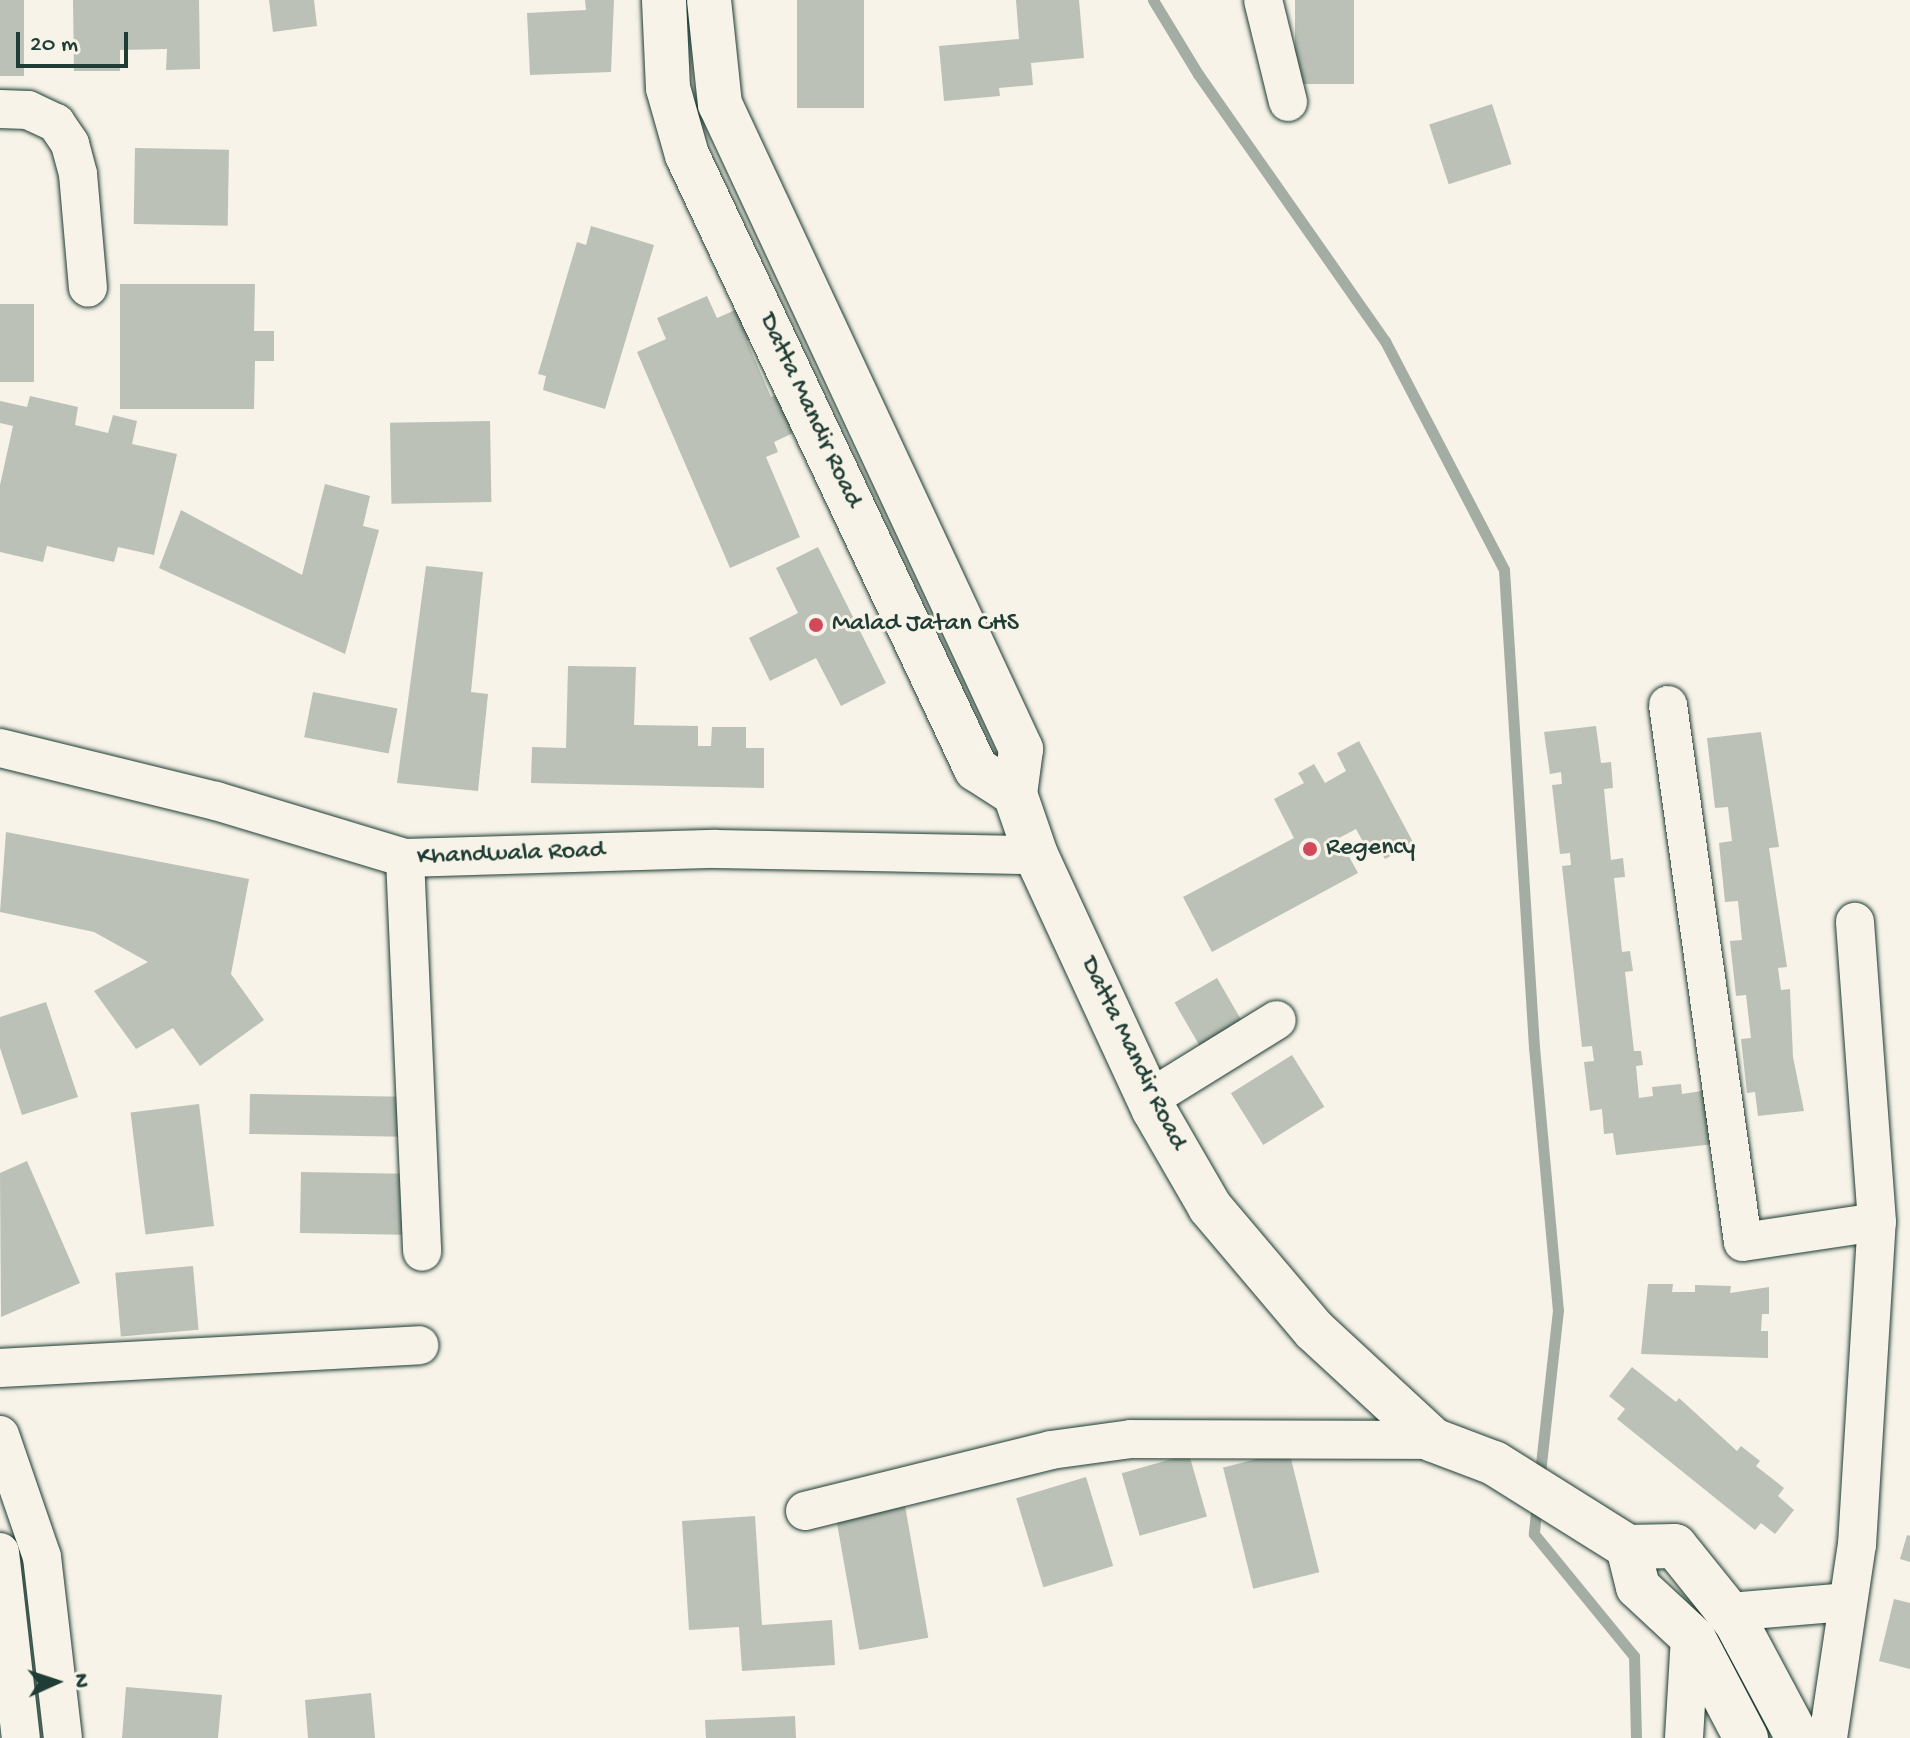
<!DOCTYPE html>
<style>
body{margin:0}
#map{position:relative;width:1910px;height:1738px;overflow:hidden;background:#f7f3e8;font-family:"Gochi Hand",sans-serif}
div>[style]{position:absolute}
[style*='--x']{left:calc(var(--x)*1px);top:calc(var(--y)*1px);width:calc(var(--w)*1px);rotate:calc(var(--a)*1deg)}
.stream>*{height:11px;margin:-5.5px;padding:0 5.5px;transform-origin:5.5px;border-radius:5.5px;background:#a4ada3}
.building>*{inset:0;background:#bbc1b6;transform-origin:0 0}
.roads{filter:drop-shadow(0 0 2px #1f3d34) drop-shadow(0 0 2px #1f3d34)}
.minor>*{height:38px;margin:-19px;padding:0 19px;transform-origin:19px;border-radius:19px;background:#f7f3e8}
.major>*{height:44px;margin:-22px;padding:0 22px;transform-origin:22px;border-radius:22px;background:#f7f3e8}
.dots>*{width:22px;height:22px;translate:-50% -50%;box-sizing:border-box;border:4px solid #f7f3e8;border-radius:50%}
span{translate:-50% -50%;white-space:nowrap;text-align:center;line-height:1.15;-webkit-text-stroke:6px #f7f3e8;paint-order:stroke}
.street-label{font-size:26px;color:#1f3d34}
.poi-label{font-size:26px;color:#1f3d34}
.left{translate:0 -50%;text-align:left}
.north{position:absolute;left:16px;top:1642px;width:80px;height:80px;-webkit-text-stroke:6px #f7f3e8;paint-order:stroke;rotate:87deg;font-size:22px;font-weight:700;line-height:32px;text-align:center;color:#1f3d34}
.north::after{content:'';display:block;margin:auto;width:28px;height:36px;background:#1f3d34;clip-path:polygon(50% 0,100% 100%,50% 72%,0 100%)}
.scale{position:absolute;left:16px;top:32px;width:112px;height:36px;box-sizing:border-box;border:4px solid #1f3d34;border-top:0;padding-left:10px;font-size:24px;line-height:28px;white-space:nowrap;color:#1f3d34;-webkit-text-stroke:6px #f7f3e8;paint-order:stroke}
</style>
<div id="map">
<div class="stream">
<div style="--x:1153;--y:0;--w:87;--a:58.7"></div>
<div style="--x:1198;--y:74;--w:326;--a:55"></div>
<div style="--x:1385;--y:341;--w:258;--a:62.5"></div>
<div style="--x:1504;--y:570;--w:478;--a:86.4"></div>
<div style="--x:1534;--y:1047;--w:264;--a:84.8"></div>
<div style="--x:1558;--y:1310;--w:173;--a:96.3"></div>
<div style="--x:1537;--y:1503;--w:31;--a:96"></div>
<div style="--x:1534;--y:1534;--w:158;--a:50.7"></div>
<div style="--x:1634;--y:1656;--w:82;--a:88.6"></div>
</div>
<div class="building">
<div style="left:0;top:0;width:24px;height:76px"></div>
<div style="clip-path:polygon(73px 0,199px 0,200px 69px,166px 70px,167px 49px,120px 50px,120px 71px,74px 71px)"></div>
<div style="clip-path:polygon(269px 0,314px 0,317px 26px,273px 32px)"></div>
<div style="clip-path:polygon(585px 0,614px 0,611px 72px,530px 75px,527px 13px,586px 10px)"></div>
<div style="left:797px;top:0;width:67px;height:108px"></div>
<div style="clip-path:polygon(1016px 0,1079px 0,1084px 58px,1031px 63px,1033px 85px,999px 88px,1000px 96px,944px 101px,939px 46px,1019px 39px)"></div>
<div style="left:1295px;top:0;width:59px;height:84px"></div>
<div style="left:1492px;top:104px;width:63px;height:66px;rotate:72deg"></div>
<div style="left:135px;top:148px;width:94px;height:76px;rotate:1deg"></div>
<div style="clip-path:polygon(591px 226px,654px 245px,605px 409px,543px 390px,546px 376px,538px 374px,577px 242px,586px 245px)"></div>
<div style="clip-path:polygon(120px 284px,255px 284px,254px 331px,274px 331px,274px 361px,255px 361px,254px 409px,120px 409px)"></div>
<div style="clip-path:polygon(707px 296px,717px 318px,740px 308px,752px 338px,747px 341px,771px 397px,777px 395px,793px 433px,774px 442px,778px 452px,766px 457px,800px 537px,730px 568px,637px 352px,666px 339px,657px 318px)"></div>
<div style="left:0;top:304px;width:34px;height:78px"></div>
<div style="clip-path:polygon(30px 396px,78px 407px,75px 425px,108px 433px,113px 415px,137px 421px,132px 444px,177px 454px,154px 555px,118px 547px,114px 562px,47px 546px,43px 562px,0 552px,0 485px,13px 426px,0 423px,0 401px,27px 407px)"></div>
<div style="left:490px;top:421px;width:81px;height:100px;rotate:89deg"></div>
<div style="clip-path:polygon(325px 484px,370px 496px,363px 526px,379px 530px,345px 654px,159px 568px,181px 510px,302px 575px)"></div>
<div style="clip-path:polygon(818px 547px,886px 683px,841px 706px,816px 658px,770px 681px,749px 638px,798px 613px,776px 568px)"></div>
<div style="clip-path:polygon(426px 566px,483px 572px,471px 692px,488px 694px,478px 791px,397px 783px)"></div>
<div style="clip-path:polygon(568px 666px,636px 667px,634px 725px,698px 726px,698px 746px,711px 746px,712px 727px,746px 727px,746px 748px,764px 748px,764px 788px,531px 783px,532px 747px,566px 748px)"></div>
<div style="left:313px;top:692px;width:86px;height:46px;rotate:11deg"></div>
<div style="clip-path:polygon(1596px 726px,1601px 763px,1611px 762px,1613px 788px,1604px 789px,1611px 860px,1623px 858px,1625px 877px,1614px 878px,1622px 952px,1630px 951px,1633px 971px,1625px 972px,1634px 1051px,1641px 1051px,1643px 1065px,1636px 1066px,1639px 1098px,1653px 1096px,1652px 1087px,1681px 1084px,1682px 1094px,1708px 1090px,1714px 1144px,1616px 1155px,1613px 1133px,1604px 1134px,1602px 1109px,1590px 1111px,1584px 1062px,1594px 1061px,1592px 1046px,1582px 1047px,1562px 866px,1571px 865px,1570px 853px,1560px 854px,1552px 785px,1562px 784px,1561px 772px,1550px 774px,1544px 732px)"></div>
<div style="clip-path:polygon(1761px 732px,1779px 847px,1769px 848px,1787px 967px,1778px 968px,1781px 990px,1790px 989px,1793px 1057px,1804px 1111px,1758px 1116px,1755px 1092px,1747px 1093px,1741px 1039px,1751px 1038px,1746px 995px,1736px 996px,1730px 941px,1742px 940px,1738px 901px,1725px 902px,1719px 843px,1732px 841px,1728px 807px,1715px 808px,1707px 738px)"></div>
<div style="clip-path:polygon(1359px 741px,1414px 844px,1385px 859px,1377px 846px,1368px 851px,1356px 829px,1339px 838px,1358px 873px,1212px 952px,1183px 897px,1294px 838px,1274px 799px,1304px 783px,1298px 773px,1314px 764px,1325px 783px,1346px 771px,1337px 753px)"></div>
<div style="clip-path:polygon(6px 832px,249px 879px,231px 974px,264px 1020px,200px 1066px,173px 1028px,136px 1049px,94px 991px,148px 962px,94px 932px,0 912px)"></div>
<div style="left:1217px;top:978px;width:52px;height:49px;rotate:60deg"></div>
<div style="clip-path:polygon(46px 1002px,78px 1097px,22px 1115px,0 1048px,0 1017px)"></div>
<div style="left:1292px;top:1055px;width:61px;height:72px;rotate:58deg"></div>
<div style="left:250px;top:1094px;width:152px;height:40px;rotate:1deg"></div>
<div style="left:199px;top:1104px;width:123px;height:69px;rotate:83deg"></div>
<div style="clip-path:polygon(27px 1161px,80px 1283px,1px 1317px,0 1173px)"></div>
<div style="left:301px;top:1172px;width:102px;height:61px;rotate:1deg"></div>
<div style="left:193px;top:1266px;width:64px;height:78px;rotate:85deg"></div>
<div style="clip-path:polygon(1648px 1284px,1673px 1284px,1672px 1292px,1695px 1292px,1695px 1285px,1731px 1286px,1730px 1293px,1769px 1287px,1769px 1314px,1762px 1314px,1761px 1331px,1768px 1331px,1768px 1358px,1641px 1354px)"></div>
<div style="clip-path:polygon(1632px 1367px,1676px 1402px,1679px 1398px,1737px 1451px,1741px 1446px,1760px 1461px,1756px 1466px,1784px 1488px,1778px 1496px,1794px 1510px,1775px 1534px,1761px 1523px,1755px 1530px,1617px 1419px,1625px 1409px,1609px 1396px)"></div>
<div style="left:1289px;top:1451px;width:125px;height:68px;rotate:76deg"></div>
<div style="left:1189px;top:1454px;width:65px;height:70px;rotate:74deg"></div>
<div style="left:1086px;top:1477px;width:93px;height:73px;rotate:73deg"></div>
<div style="left:904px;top:1500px;width:140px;height:70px;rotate:80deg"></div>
<div style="clip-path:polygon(755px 1516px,762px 1625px,832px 1620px,835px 1665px,742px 1671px,739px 1627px,689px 1630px,682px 1521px)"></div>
<div style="clip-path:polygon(1907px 1535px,1910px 1536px,1910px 1562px,1900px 1559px)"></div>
<div style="clip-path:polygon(1894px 1599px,1910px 1603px,1910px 1669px,1879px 1661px)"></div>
<div style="clip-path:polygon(126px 1687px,222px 1695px,218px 1738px,122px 1738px)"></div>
<div style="clip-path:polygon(371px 1693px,375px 1738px,308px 1738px,305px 1700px)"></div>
<div style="clip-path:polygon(795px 1716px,796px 1738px,706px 1738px,705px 1720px)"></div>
</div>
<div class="roads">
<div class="minor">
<div style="--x:1263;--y:0;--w:105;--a:76.2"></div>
<div style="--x:0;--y:109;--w:28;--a:2"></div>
<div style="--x:28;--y:110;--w:31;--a:25"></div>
<div style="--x:56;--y:123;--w:25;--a:56"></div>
<div style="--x:70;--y:144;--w:31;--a:75"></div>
<div style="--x:78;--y:174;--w:114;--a:85"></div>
<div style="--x:1668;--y:705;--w:542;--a:82.05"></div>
<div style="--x:1743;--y:1242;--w:135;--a:-8.5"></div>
<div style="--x:0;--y:748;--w:222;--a:13.8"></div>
<div style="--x:216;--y:801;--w:197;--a:16.8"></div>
<div style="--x:405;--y:858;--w:311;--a:-1.7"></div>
<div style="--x:716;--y:849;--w:320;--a:1.1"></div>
<div style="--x:405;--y:858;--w:394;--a:87.5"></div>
<div style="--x:1149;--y:1099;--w:150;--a:-31.7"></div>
<div style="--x:0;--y:1368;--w:420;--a:-3.1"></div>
<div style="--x:0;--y:1435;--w:129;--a:71"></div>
<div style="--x:42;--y:1557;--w:182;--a:83.4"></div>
<div style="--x:805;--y:1511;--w:253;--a:-13.9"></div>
<div style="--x:1051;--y:1450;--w:81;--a:-7.8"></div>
<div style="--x:1131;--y:1439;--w:302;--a:0.2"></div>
<div style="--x:0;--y:1552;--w:187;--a:83.6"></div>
<div style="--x:1728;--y:1612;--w:120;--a:-4.8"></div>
<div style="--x:1684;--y:1738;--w:102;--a:-86.6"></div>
<div style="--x:1828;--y:1738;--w:195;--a:-81.5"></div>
<div style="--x:1857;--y:1545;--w:324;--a:-86.5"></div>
<div style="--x:1877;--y:1222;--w:301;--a:-94.2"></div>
</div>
<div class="major">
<div style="--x:664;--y:0;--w:88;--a:87.4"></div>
<div style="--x:668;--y:88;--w:70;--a:74.2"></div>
<div style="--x:687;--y:155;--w:679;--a:64.79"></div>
<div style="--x:976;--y:769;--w:46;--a:32.7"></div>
<div style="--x:709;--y:0;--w:105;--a:84"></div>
<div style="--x:720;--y:104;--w:712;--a:64.98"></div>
<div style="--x:1021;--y:749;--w:45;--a:97.6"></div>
<div style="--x:1015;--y:794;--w:65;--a:71"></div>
<div style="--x:1036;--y:855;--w:281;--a:65.2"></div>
<div style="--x:1154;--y:1110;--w:112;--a:60"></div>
<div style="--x:1210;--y:1207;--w:161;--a:49.8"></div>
<div style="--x:1314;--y:1330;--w:162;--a:42.7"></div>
<div style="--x:1433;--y:1440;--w:65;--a:20.7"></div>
<div style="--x:1494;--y:1463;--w:158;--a:32.1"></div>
<div style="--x:1628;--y:1547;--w:47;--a:-1.2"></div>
<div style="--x:1675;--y:1546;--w:97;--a:51.2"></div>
<div style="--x:1736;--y:1622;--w:132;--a:61.9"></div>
<div style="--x:1628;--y:1547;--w:41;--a:76"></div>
<div style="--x:1638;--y:1587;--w:76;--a:42.9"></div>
<div style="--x:1694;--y:1639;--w:112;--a:62.3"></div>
</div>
</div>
<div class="dots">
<div style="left:816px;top:625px;background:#d1495b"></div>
<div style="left:1310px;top:849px;background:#d1495b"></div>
</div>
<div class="street-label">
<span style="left:809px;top:411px;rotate:65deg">Datta Mandir Road</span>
<span style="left:511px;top:855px;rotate:-2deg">Khandwala Road</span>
<span style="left:1132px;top:1054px;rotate:64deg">Datta Mandir Road</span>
</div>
<div class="poi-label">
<span class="left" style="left:832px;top:625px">Malad Jatan CHS</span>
<span class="left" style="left:1326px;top:849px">Regency</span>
</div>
<div class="north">N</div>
<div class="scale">20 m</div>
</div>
